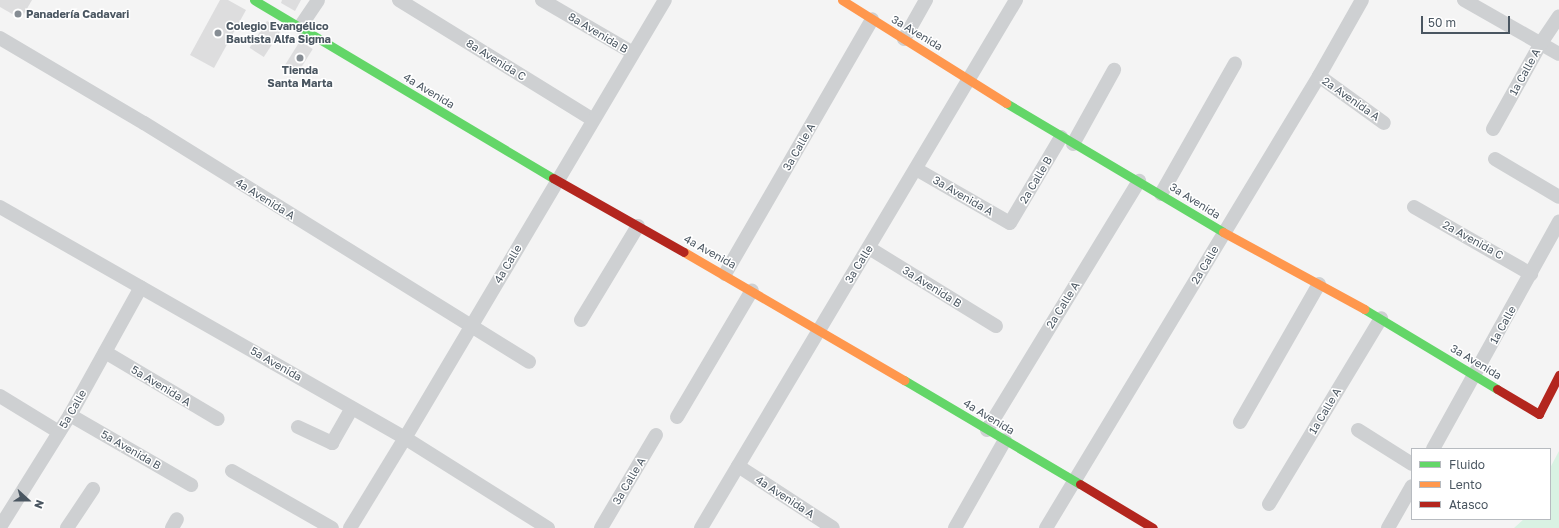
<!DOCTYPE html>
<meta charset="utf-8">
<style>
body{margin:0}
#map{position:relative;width:1559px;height:528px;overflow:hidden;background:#f4f4f4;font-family:"Golos Text",sans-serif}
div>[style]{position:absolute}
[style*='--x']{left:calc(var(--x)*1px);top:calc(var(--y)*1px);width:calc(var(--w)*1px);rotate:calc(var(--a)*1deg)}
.green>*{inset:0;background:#d9f2e3}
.building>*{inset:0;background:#ddddde;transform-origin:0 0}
.street>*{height:14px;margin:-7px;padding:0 7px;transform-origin:7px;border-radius:7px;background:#ced0d2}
.fast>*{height:9px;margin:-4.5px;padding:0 4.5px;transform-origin:4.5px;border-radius:4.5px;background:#63d668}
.slow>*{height:9px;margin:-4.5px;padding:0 4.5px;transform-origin:4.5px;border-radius:4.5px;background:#ff974d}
.jam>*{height:9px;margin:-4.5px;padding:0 4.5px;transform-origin:4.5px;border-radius:4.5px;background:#b3261e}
.dots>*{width:11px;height:11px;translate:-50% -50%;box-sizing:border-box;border:2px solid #fff;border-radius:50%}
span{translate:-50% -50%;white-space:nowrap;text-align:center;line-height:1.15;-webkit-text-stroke:3px #fff;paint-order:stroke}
.poi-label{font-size:11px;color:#4a5661;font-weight:700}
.left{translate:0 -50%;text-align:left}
.street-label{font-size:11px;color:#4a5661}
.legend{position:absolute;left:1411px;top:448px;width:140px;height:72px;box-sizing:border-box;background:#fff;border:1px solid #b7bbc0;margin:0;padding:5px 7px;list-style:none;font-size:12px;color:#4a5661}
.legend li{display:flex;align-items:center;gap:8px;height:20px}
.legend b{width:20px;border:1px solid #b7bbc0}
.north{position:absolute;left:8px;top:480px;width:40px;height:40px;-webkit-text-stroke:3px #fff;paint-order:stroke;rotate:111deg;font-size:11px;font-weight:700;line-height:16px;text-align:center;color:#4a5661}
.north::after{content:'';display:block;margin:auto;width:14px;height:18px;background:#4a5661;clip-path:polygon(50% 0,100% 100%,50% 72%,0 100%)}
.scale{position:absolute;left:1421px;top:16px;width:89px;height:18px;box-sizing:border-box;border:2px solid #4a5661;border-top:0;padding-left:5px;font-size:12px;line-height:14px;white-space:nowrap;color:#4a5661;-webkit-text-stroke:3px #fff;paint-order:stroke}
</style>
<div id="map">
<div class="green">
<div style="clip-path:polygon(1559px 451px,1559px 528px,1514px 528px,1524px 519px,1550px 519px,1550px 468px)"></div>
</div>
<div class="building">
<div style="clip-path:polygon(0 0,32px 0,21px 19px,0 7px)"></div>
<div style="clip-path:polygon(220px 0,228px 0,246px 10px,214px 68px,190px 55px)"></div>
<div style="clip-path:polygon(282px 0,301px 0,295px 11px,281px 3px)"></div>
<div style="left:267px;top:21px;width:17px;height:32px;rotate:33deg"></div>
<div style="left:300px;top:41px;width:15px;height:30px;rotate:32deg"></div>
</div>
<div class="street">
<div style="--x:399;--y:0;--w:228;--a:31.7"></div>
<div style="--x:542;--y:0;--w:105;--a:30.2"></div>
<div style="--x:1464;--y:0;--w:109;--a:29.6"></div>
<div style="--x:300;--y:27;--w:32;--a:-56"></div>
<div style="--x:0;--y:38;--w:167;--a:30.6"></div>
<div style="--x:144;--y:123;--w:453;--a:31.8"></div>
<div style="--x:904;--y:39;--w:45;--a:-60.6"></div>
<div style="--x:1319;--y:76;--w:80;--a:35.9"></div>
<div style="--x:1493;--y:129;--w:98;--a:-60.8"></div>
<div style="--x:1541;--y:43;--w:32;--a:-56"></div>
<div style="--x:1073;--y:144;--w:85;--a:-61"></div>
<div style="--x:1495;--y:159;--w:74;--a:30.7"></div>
<div style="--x:916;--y:169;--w:108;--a:29.9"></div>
<div style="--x:1010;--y:223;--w:100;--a:-59.3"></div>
<div style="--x:1161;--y:194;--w:150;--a:-60.4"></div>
<div style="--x:0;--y:207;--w:466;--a:29.7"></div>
<div style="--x:405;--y:438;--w:169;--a:32.2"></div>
<div style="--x:1414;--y:207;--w:135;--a:29.8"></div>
<div style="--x:869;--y:248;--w:149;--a:31.6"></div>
<div style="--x:725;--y:274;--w:294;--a:-60"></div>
<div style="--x:581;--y:320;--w:110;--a:-58.8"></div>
<div style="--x:105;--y:352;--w:131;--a:30.7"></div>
<div style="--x:0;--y:396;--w:69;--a:31.4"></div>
<div style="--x:70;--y:415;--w:140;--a:30"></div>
<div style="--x:677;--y:417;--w:147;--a:-59.4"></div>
<div style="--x:1240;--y:422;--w:159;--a:-60.2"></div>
<div style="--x:298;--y:427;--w:38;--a:25"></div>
<div style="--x:332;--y:443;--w:40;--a:-60.3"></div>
<div style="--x:987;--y:430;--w:292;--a:-58.6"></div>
<div style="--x:1358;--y:430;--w:64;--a:32.2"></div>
<div style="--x:1433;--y:449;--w:260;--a:-61"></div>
<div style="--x:738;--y:466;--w:113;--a:33.1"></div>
<div style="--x:232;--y:471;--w:115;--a:29.7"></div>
<div style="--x:1269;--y:504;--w:217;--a:-58.9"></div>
<div style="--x:0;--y:527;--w:132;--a:-58"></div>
<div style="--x:70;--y:415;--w:146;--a:-61"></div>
<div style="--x:67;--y:528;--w:47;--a:-56.3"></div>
<div style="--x:172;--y:528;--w:10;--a:-61"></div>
<div style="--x:350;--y:528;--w:105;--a:-58.6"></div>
<div style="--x:405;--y:438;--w:509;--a:-59.31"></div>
<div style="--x:601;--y:528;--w:108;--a:-59.4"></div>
<div style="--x:701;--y:528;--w:615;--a:-59.18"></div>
<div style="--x:955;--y:528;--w:101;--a:-60.4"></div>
<div style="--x:1046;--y:528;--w:528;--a:-58.87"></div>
<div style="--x:1319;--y:76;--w:87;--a:-60.5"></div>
<div style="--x:1388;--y:528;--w:48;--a:-60.3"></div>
</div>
<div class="fast">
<div style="--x:254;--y:0;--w:348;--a:30.8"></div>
<div style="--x:1006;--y:103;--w:252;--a:30.7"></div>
<div style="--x:1364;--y:309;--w:155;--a:31"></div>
<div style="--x:904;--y:380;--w:204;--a:30.6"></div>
</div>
<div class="slow">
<div style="--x:842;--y:0;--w:194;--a:32.1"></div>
<div style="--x:1223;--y:232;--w:161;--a:28.6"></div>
<div style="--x:684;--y:252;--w:255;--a:30.2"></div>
</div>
<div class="jam">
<div style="--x:553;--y:178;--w:150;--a:29.5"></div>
<div style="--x:1497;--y:389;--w:49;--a:30.8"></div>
<div style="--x:1539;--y:414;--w:44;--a:-62.9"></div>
<div style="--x:1080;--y:484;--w:85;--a:31.1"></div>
</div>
<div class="dots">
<div style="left:18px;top:14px;background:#868d94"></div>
<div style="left:218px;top:33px;background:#868d94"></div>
<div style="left:300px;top:58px;background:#868d94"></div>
</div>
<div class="poi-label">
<span class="left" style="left:26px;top:14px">Panadería Cadavari</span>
<span class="left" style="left:226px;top:33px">Colegio Evangélico<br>Bautista Alfa Sigma</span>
<span style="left:300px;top:77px">Tienda<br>Santa Marta</span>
</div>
<div class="street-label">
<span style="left:598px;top:33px;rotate:31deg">8a Avenida B</span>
<span style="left:917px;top:33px;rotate:31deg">3a Avenida</span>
<span style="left:496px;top:60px;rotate:32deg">8a Avenida C</span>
<span style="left:1525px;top:72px;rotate:-61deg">1a Calle A</span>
<span style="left:429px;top:91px;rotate:31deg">4a Avenida</span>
<span style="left:1351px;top:99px;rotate:35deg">2a Avenida A</span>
<span style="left:799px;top:147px;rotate:-60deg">3a Calle A</span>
<span style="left:1036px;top:180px;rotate:-59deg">2a Calle B</span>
<span style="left:963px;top:196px;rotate:30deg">3a Avenida A</span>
<span style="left:265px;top:199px;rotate:32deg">4a Avenida A</span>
<span style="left:1195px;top:201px;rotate:32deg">3a Avenida</span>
<span style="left:1473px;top:240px;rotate:29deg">2a Avenida C</span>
<span style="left:710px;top:252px;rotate:29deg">4a Avenida</span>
<span style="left:508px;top:264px;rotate:-59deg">4a Calle</span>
<span style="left:859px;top:264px;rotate:-58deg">3a Calle</span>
<span style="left:1205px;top:265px;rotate:-59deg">2a Calle</span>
<span style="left:932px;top:287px;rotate:32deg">3a Avenida B</span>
<span style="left:1063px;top:305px;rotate:-58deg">2a Calle A</span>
<span style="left:1503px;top:325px;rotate:-61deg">1a Calle</span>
<span style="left:1476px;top:362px;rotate:31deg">3a Avenida</span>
<span style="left:276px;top:364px;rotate:30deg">5a Avenida</span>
<span style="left:161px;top:386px;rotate:31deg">5a Avenida A</span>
<span style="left:73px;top:409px;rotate:-60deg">5a Calle</span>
<span style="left:1325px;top:411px;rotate:-59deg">1a Calle A</span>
<span style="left:989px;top:417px;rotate:31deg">4a Avenida</span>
<span style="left:131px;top:450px;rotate:30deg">5a Avenida B</span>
<span style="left:629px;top:481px;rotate:-59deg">3a Calle A</span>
<span style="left:785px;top:497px;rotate:33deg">4a Avenida A</span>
</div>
<ul class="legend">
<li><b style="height:5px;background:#63d668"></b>Fluido</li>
<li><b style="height:5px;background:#ff974d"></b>Lento</li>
<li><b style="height:5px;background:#b3261e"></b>Atasco</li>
</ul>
<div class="north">N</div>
<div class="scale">50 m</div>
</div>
